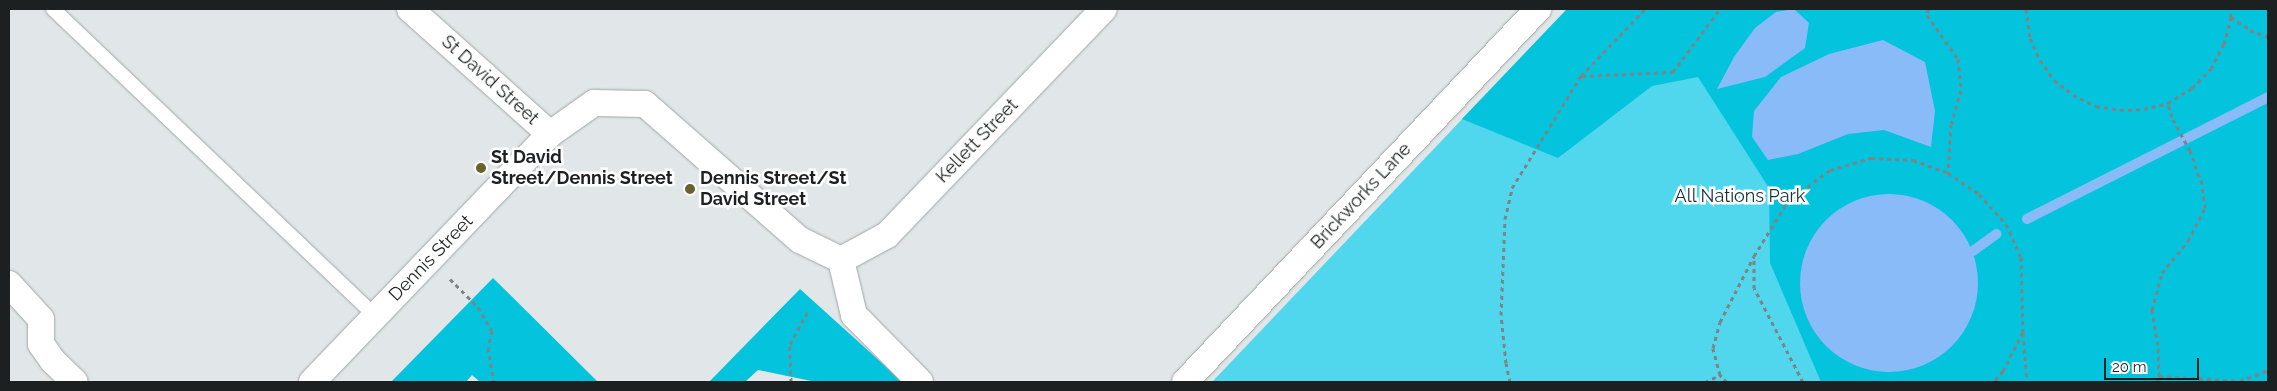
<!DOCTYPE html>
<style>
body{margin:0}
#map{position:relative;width:2277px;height:391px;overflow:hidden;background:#e1e7e8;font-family:Raleway,sans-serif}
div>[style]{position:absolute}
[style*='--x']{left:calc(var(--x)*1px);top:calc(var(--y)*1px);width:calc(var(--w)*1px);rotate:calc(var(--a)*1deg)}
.green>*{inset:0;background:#50d7ed}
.forest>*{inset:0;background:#04c3dc}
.water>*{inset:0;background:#89bbf9}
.round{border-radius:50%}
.stream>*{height:10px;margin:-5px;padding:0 5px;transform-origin:5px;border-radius:5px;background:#89bbf9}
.path>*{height:3px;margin-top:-1.5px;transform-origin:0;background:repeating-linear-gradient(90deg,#7e8383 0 4px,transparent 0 8px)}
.roads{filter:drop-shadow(0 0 1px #9fa5a6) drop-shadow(0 0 1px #9fa5a6)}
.lane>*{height:14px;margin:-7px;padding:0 7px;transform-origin:7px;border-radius:7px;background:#fff}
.street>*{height:26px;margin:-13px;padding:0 13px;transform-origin:13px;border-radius:13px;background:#fff}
.dots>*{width:14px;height:14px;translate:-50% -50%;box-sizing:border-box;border:2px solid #fff;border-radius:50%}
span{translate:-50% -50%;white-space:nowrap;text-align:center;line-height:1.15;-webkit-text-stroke:5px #fff;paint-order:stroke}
.street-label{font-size:18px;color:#1d2020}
.poi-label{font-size:18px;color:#1d2020;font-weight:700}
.left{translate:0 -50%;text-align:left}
.park-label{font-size:18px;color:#193237}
.frame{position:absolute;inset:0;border:10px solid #1d2020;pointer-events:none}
.scale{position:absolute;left:2104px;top:358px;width:95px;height:22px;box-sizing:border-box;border:2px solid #1d2020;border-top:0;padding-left:6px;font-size:15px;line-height:18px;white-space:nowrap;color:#1d2020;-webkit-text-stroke:4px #fff;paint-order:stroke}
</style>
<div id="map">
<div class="green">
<div style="clip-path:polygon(1567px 9px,2268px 9px,2268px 382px,1212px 382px)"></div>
</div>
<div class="forest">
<div style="clip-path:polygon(1567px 9px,2268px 9px,2268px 382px,1821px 382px,1770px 263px,1769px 188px,1698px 77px,1652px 86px,1558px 158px,1462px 119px)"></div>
<div style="clip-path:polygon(493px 278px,598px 382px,480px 382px,472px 375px,466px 382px,391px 382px)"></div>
<div style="clip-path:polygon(800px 289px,903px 382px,816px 382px,758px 370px,745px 382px,709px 382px)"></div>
</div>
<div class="water">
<div style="clip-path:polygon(1794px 9px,1809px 23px,1805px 48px,1765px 77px,1717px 89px,1734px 57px,1755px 28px,1776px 12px)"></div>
<div style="clip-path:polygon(1883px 40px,1925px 62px,1935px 111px,1931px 147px,1884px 130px,1848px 134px,1798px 154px,1768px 160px,1752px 137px,1754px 111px,1781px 77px,1829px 54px)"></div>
<div class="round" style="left:1800px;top:194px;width:178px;height:178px"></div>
</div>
<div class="stream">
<div style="--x:2027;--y:219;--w:270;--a:-26.8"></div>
<div style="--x:1973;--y:251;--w:29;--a:-36"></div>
</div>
<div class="path">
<div style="--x:1928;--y:9;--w:6;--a:99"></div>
<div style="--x:1927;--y:15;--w:54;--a:54.8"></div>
<div style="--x:1958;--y:59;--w:31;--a:84"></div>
<div style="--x:1961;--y:90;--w:35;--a:106"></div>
<div style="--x:1951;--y:124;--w:49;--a:93.5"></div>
<div style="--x:2026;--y:9;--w:29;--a:82"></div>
<div style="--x:2030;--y:38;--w:24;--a:66"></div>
<div style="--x:2040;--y:60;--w:24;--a:55"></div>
<div style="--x:2054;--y:80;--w:24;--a:38"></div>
<div style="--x:2073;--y:95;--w:25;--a:26"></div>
<div style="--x:2096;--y:106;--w:24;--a:9"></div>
<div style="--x:2120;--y:110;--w:24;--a:-2"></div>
<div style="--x:2144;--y:109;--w:25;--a:-14"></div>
<div style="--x:2168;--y:103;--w:28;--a:-32"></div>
<div style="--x:2192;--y:88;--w:27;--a:-45"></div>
<div style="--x:2211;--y:69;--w:28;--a:-63"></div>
<div style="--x:2224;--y:44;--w:28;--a:-75"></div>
<div style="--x:2231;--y:17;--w:8;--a:-97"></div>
<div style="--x:2231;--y:17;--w:23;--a:34"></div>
<div style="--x:2250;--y:30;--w:19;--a:21"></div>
<div style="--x:1582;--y:76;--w:91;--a:-2.5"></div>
<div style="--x:1673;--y:72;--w:79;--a:-53.3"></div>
<div style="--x:450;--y:279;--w:40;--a:45"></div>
<div style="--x:478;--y:307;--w:28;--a:60"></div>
<div style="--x:492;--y:331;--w:17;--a:103"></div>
<div style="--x:488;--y:348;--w:35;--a:80"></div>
<div style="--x:2023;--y:333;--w:49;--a:85.3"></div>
<div style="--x:2159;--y:376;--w:81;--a:3.5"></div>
<div style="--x:2240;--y:381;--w:30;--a:-21"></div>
<div style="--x:791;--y:382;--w:38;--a:-92"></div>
<div style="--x:790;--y:344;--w:39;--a:-61"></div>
<div style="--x:1510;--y:382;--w:19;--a:-102"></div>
<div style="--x:1506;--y:363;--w:48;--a:-95.9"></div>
<div style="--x:1501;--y:315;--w:96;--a:-87.6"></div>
<div style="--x:1505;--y:219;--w:32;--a:-77"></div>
<div style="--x:1512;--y:188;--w:132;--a:-58.4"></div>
<div style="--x:1581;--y:76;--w:93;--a:-46.3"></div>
<div style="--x:1705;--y:382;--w:17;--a:-25"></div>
<div style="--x:1727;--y:382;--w:10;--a:-135"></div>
<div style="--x:1720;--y:375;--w:28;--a:-105"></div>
<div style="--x:1713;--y:348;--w:27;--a:-75"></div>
<div style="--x:1720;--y:322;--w:74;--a:-62.7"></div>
<div style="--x:1803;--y:382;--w:106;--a:-117.5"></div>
<div style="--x:1754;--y:288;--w:32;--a:-90"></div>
<div style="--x:1754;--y:256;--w:65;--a:-58.3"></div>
<div style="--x:1788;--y:201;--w:52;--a:-36.4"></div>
<div style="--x:1830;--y:170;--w:43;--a:-16.3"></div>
<div style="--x:1871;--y:158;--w:42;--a:2.7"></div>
<div style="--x:1913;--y:160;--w:37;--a:20"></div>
<div style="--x:1948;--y:173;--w:37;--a:34"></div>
<div style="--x:1979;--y:194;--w:40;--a:48"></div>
<div style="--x:2006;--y:224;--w:36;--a:66"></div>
<div style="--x:2021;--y:257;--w:75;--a:88.5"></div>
<div style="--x:2023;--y:332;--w:44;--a:117.1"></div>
<div style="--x:2003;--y:371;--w:15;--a:132"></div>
<div style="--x:2157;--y:382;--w:6;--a:-72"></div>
<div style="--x:2159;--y:376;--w:31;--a:-92"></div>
<div style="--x:2158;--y:345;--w:36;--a:-100"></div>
<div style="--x:2152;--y:310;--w:38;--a:-75"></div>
<div style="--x:2162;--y:273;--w:41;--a:-50.9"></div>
<div style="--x:2188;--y:241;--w:37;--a:-63"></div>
<div style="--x:2205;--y:208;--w:24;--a:-97"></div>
<div style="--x:2202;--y:184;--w:35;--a:-110"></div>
<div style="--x:2190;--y:151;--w:38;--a:-118"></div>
<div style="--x:2172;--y:117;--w:15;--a:-106"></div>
</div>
<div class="roads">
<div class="lane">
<div style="--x:53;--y:9;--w:445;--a:43.6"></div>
</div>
<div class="street">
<div style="--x:410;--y:9;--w:188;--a:41.8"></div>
<div style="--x:841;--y:260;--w:52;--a:-28.5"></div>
<div style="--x:887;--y:235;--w:313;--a:-46.2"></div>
<div style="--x:841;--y:260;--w:57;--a:76.7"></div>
<div style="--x:854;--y:315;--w:94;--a:45.4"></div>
<div style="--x:9;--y:284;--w:47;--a:47.6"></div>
<div style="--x:41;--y:319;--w:25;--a:90"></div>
<div style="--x:41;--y:344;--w:21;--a:55"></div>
<div style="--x:53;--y:361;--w:30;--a:44"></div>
<div style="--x:312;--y:382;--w:344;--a:-46.2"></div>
<div style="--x:550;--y:134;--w:54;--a:-35.2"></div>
<div style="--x:594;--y:103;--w:51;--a:1.1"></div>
<div style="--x:645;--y:104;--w:206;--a:41.3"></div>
<div style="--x:800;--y:240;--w:46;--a:26"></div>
<div style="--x:1185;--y:382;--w:514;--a:-46.58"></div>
</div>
</div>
<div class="dots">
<div style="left:481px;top:168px;background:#69612e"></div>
<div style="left:690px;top:189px;background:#69612e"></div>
</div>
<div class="street-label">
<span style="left:490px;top:80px;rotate:42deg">St David Street</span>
<span style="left:977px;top:141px;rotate:-46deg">Kellett Street</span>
<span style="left:1361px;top:196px;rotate:-47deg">Brickworks Lane</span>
<span style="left:431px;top:258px;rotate:-46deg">Dennis Street</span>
</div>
<div class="poi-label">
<span class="left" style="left:491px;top:168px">St David<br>Street/Dennis Street</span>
<span class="left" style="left:700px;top:189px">Dennis Street/St<br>David Street</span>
</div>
<div class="park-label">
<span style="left:1740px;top:196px">All Nations Park</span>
</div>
<div class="frame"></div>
<div class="scale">20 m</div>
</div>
